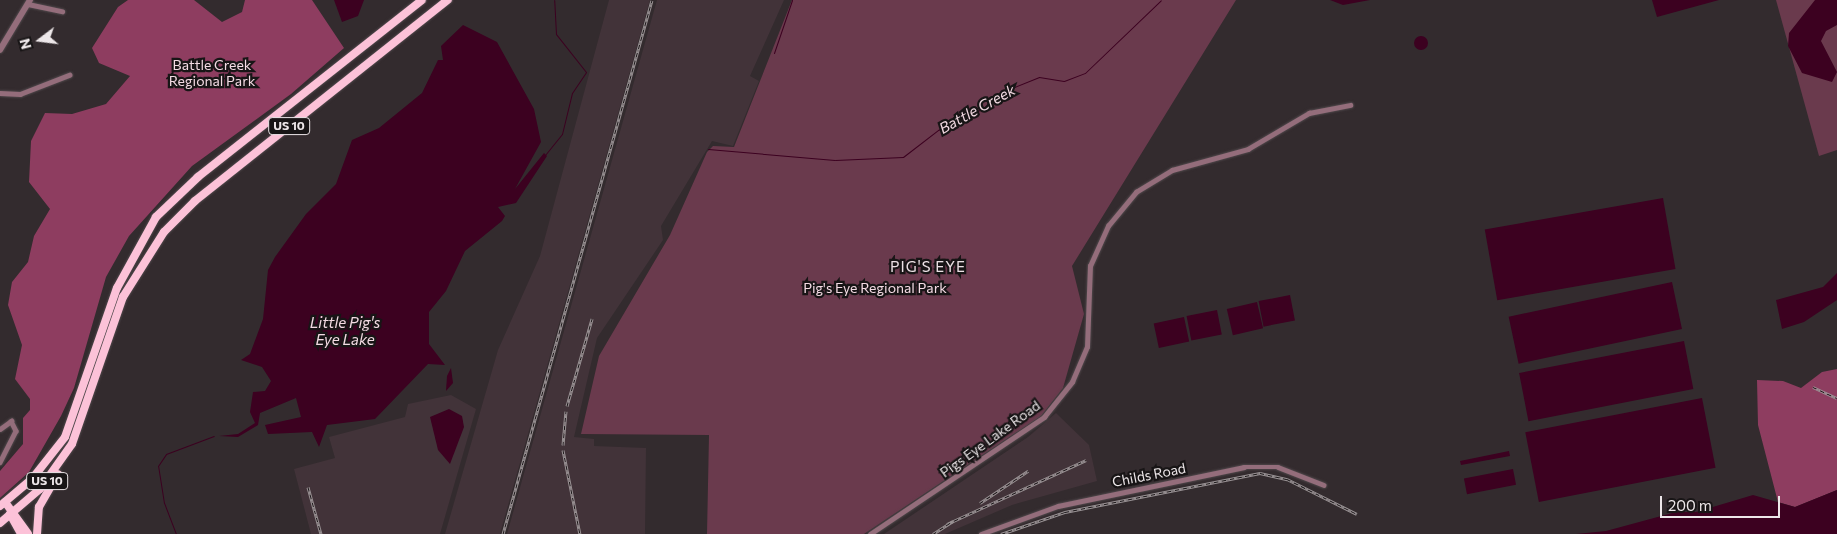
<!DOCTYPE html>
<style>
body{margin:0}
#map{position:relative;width:1837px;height:534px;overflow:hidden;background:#332b2e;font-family:Commissioner,sans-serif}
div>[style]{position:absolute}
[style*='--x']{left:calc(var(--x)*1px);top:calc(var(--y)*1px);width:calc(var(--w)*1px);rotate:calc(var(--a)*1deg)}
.built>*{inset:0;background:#423339}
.green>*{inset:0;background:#6a3a4d}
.forest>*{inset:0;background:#8e3d60}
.water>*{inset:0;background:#3c0120;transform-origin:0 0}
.round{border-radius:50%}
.stream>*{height:1px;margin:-0.5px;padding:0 0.5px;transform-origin:0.5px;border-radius:0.5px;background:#3c0120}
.roads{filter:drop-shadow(0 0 1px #51494c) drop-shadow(0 0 1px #51494c)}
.minor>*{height:4.5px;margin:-2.25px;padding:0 2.25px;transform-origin:2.25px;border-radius:2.25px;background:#946d7b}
.tertiary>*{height:5.5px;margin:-2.75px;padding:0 2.75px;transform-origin:2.75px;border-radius:2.75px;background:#946d7b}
.trunk>*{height:8px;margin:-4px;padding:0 4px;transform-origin:4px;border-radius:4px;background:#fcc2d8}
.rail>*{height:3px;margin-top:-1.5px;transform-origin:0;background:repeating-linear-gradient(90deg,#181516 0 4px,#9a9395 0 8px);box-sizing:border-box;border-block:1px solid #9a9395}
span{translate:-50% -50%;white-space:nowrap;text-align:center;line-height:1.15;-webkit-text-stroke:4.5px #181516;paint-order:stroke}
.shield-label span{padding:1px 4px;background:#181516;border:1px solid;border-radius:4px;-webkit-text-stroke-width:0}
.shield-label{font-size:12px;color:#ede7e9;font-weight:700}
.park-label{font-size:14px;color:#f4dbe4}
.street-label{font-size:14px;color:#ede7e9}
.water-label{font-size:15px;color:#f2dae2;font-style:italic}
.neighbourhood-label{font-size:15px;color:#ece1e5;letter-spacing:1px}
.north{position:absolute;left:15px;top:15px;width:50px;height:50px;-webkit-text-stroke:4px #181516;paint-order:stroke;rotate:255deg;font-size:14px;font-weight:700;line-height:20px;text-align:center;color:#ede7e9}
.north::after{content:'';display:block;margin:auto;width:18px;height:22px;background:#ede7e9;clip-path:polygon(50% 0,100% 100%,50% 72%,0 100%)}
.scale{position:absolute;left:1660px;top:496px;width:120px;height:22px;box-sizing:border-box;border:2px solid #ede7e9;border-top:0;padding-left:6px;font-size:15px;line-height:18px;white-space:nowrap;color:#ede7e9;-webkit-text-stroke:4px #181516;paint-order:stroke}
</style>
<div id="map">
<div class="built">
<div style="clip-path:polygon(609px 0,650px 0,500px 534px,445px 534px,498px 350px,540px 256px)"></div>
<div style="clip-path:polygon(657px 0,784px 0,750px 76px,759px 81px,733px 146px,712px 141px,661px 226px,663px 240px,597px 338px,574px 437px,594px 439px,594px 446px,646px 448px,645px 534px,507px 534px)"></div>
<div style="clip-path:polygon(451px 395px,476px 409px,440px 534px,311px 534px,294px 469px,335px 458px,329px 437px,405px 417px,408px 404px)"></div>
<div style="clip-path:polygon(1056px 413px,1089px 445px,1097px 481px,1012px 505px,945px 534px,884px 534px,1028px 437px)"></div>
</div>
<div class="green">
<div style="clip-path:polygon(792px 0,1236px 0,1072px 266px,1084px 314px,1063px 388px,1041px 416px,864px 534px,707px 534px,709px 435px,581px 434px,599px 356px,670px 235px,707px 152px,713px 146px,734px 147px)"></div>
<div style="clip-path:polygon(1776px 0,1837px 0,1837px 150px,1819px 156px)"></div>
</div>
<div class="forest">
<div style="clip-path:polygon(128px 0,194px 0,222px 22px,242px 12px,245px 0,312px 0,344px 48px,291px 94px,192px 166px,129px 236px,106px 277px,74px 388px,61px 416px,29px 472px,0 498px,0 471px,23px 444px,23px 418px,30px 410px,30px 399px,15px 379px,22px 345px,8px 305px,12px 282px,28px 262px,34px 236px,50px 209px,29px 182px,31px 141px,45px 113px,72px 114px,106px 104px,130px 76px,99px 63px,92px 48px,118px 7px)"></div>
<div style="clip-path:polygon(1837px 369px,1837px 490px,1795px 507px,1778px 502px,1758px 425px,1757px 380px,1783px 381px,1801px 388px,1822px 372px)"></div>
</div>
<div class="water">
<div style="clip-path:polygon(334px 0,364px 0,358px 16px,342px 22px)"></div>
<div style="clip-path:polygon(1330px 0,1370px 0,1343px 5px)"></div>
<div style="clip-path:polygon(1652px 0,1719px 0,1657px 17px)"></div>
<div style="clip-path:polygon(1815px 0,1837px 0,1837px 25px,1826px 31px,1821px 41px,1837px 72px,1832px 82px,1802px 73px,1788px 46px,1789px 33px)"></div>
<div style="clip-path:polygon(463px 25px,497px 42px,534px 109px,541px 142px,515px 189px,544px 153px,547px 156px,516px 203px,498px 207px,505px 216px,502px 221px,465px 251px,446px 291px,429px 312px,429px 344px,445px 365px,428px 364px,375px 419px,327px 425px,319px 447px,312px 432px,268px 434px,265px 425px,301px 417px,296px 398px,260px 413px,258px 425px,238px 437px,219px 436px,238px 434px,255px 423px,250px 412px,253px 392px,265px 391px,271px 381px,262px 367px,241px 360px,250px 354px,263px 319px,268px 270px,275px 257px,306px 214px,336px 184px,352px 140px,379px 128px,422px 93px,438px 60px,443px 60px,441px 46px)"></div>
<div class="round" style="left:1414px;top:36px;width:14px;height:14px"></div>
<div style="left:1663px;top:198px;width:72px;height:181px;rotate:80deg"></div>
<div style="clip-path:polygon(1837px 273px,1837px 300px,1804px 322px,1782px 329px,1776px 300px,1823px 287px)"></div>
<div style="left:1672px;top:282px;width:48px;height:167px;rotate:78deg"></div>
<div style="left:1290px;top:295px;width:26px;height:32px;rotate:79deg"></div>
<div style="left:1257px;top:302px;width:27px;height:31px;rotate:77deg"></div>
<div style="left:1217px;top:310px;width:25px;height:31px;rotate:79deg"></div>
<div style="left:1184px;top:317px;width:25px;height:31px;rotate:78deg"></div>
<div style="left:1684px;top:341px;width:49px;height:168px;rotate:79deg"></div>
<div style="clip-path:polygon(451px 368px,453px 383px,446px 391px,447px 376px)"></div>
<div style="left:1702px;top:398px;width:71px;height:180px;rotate:79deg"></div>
<div style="clip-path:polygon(449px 409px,462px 416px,464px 427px,450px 464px,438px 450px,430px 417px)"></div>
<div style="clip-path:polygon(1509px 451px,1510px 456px,1461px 465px,1460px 461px)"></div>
<div style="left:1513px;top:469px;width:16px;height:50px;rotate:79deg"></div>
<div style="clip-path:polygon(1837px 490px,1837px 534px,1576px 534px,1606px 531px,1676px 512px,1696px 512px,1753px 495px,1795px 507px)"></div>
</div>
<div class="stream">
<div style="--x:774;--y:53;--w:56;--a:-71.2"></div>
<div style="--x:708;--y:149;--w:127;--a:5"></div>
<div style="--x:835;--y:160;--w:68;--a:-2.5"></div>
<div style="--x:903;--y:157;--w:44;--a:-37.6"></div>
<div style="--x:938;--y:130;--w:49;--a:-25.5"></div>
<div style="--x:982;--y:109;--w:26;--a:-40"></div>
<div style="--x:1002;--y:92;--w:40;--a:-22"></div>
<div style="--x:1039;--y:77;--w:25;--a:9"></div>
<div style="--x:1064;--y:81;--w:22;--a:-21"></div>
<div style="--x:1085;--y:73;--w:105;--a:-43.8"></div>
<div style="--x:545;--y:155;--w:27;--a:-51"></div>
<div style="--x:562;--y:134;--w:42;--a:-76.3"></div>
<div style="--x:572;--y:93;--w:25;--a:-56"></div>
<div style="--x:586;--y:72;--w:48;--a:-128.3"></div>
<div style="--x:556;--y:34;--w:34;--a:-93"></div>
<div style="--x:176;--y:534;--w:33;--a:-111"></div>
<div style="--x:164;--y:503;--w:37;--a:-99"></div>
<div style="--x:158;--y:466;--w:14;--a:-56"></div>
<div style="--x:166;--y:454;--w:51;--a:-20.6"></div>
</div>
<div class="roads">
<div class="minor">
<div style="--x:28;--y:4;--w:35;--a:12"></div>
<div style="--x:0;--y:93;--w:20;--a:3"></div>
<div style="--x:20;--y:94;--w:53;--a:-21.2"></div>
<div style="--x:0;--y:429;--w:14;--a:-36"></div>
<div style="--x:11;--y:421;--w:11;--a:63"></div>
<div style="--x:16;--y:431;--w:35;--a:117"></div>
<div style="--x:870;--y:534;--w:210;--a:-33.9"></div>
<div style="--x:1044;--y:417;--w:45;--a:-51.3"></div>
<div style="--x:1072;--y:382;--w:38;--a:-67"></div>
<div style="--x:1087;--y:347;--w:81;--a:-87.9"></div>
<div style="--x:1090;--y:266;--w:44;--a:-65.8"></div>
<div style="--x:1108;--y:226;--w:44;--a:-50.5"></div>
<div style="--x:1136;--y:192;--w:42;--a:-31.4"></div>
<div style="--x:1172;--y:170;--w:79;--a:-15.4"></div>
<div style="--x:1248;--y:149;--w:71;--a:-30.5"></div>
<div style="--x:1309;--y:113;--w:42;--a:-11"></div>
<div style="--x:981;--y:534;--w:82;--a:-20"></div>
<div style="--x:1058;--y:506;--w:190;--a:-11.8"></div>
<div style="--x:1244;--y:467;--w:34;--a:0"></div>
<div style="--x:1278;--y:467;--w:49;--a:21.4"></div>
</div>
<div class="tertiary">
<div style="--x:0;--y:50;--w:58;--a:-59"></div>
</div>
<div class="trunk">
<div style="--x:5;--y:502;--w:39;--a:54"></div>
<div style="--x:0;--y:506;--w:42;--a:-40.2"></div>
<div style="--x:32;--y:479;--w:53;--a:-51.8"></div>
<div style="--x:65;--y:437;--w:158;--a:-70.8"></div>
<div style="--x:117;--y:288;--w:81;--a:-61.2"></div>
<div style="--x:156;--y:217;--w:58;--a:-43.6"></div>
<div style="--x:198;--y:177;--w:285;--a:-38.3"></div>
<div style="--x:10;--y:514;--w:23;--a:61"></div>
<div style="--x:0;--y:523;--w:52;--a:-40.4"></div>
<div style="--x:40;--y:489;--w:55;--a:-54.6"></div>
<div style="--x:72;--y:444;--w:156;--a:-70.9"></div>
<div style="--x:123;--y:297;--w:77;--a:-57.8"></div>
<div style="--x:164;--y:232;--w:44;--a:-45"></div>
<div style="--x:195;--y:201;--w:323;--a:-38.5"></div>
<div style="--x:37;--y:534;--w:27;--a:-86"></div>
<div style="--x:39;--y:507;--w:38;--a:-60"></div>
</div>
</div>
<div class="rail">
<div style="--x:1813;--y:387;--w:26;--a:25"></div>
<div style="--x:567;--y:406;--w:91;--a:-74"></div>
<div style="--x:563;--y:445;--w:34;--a:-85"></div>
<div style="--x:563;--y:450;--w:86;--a:78.6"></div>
<div style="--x:308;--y:487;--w:49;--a:74.5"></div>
<div style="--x:980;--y:503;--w:58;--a:-33.7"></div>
<div style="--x:947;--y:524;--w:153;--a:-24.7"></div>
<div style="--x:503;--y:534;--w:554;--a:-74.41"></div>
<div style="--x:933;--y:534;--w:24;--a:-33"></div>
<div style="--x:1001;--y:534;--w:68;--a:-19"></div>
<div style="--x:1065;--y:512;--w:199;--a:-11.3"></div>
<div style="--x:1260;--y:473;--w:28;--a:13"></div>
<div style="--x:1287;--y:479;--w:78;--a:26.6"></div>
</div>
<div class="shield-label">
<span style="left:289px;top:126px">US 10</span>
<span style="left:47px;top:481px">US 10</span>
</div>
<div class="park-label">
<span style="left:212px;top:73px">Battle Creek<br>Regional Park</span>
<span style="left:875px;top:288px">Pig's Eye Regional Park</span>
</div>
<div class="street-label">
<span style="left:990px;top:439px;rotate:-36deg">Pigs Eye Lake Road</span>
<span style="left:1149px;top:475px;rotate:-11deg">Childs Road</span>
</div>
<div class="water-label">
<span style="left:977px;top:109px;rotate:-29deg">Battle Creek</span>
<span style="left:345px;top:331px">Little Pig's<br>Eye Lake</span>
</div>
<div class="neighbourhood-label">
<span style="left:928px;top:267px">PIG'S EYE</span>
</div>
<div class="north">N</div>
<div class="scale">200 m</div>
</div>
